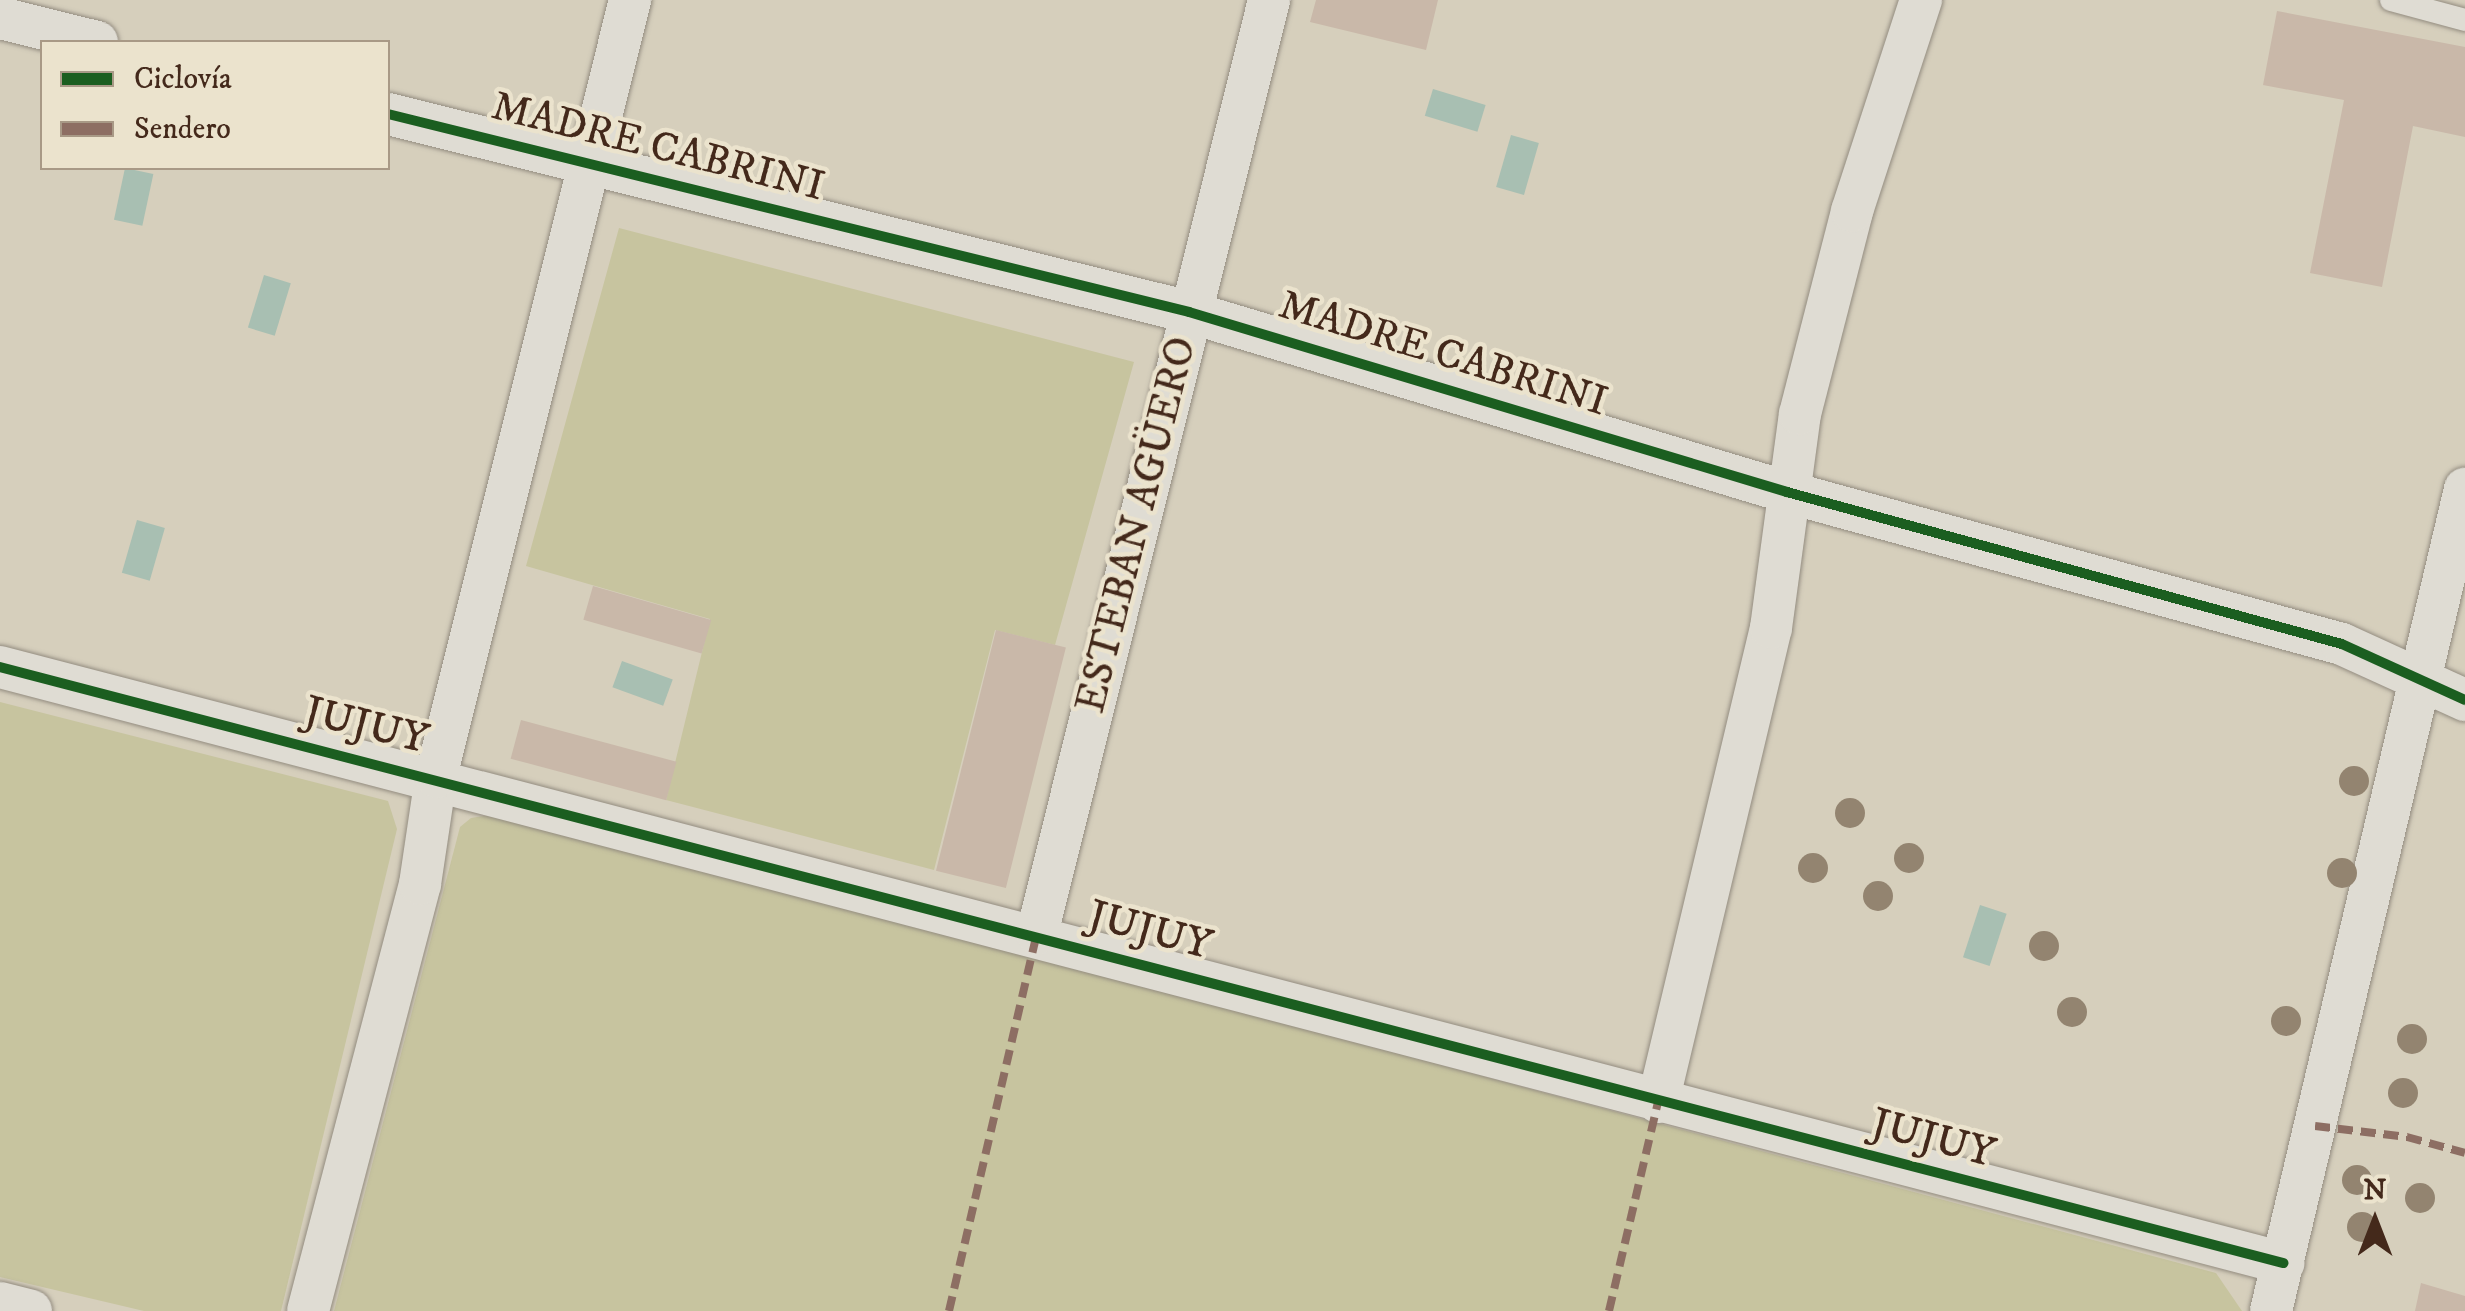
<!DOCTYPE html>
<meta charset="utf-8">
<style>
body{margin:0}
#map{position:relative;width:2465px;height:1311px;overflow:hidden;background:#d6cfbc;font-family:"IM FELL DW Pica",serif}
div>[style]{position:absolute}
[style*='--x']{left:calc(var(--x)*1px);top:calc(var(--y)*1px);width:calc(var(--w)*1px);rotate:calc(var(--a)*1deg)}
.green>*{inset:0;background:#c7c49f}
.water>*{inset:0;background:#a8bfb2;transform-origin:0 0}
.building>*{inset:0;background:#c9b8a9;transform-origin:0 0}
.roads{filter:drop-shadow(0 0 2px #938c80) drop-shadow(0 0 2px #938c80)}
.lane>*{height:22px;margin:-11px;padding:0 11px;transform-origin:11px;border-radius:11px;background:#dfdcd3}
.street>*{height:42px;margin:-21px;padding:0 21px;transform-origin:21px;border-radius:21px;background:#dfdcd3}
.quiet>*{height:8px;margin-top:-4px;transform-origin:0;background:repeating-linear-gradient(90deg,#8d6e63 0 15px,transparent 0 23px)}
.cycleway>*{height:10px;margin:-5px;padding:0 5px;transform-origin:5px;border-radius:5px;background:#1b5e20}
.trees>*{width:30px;height:30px;margin:-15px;border-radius:50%;background:#938470}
span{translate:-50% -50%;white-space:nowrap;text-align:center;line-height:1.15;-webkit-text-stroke:9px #ebe3cd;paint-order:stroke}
.street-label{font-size:42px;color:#44291b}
.legend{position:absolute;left:40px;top:40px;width:350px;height:130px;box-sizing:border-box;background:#ebe3cd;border:2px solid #a89986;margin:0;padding:12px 18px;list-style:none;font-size:30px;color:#44291b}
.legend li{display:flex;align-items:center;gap:20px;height:50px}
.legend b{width:50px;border:2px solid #a89986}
.north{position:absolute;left:2325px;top:1171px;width:100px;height:100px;-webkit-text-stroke:8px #ebe3cd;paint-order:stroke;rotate:0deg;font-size:28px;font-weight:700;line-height:40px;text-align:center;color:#44291b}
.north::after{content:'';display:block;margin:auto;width:35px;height:45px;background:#44291b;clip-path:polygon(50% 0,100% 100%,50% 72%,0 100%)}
</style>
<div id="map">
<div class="green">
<div style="clip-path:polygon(619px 228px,1134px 362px,1055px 645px,995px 630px,934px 870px,666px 800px,710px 619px,526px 566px)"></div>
<div style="clip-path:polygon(0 702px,388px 801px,397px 829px,281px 1311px,144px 1311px,0 1277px)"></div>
<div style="clip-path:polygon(502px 813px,2216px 1273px,2242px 1311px,334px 1311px,460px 827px,471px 818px)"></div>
</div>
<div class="water">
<div style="left:1433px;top:89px;width:55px;height:28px;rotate:17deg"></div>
<div style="left:1511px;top:135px;width:29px;height:54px;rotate:16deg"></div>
<div style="left:125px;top:168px;width:29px;height:53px;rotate:12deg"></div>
<div style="left:264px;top:275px;width:28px;height:55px;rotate:17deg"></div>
<div style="left:137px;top:520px;width:29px;height:55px;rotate:16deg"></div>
<div style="left:622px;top:661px;width:54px;height:28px;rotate:20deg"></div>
<div style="left:1980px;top:905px;width:28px;height:55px;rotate:18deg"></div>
</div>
<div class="building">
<div style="clip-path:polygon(1316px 0,1438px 0,1426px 50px,1310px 22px)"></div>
<div style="clip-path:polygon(2277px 11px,2465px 47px,2465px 137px,2413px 126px,2382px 287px,2310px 273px,2344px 100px,2263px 85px)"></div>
<div style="left:593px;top:586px;width:123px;height:35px;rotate:16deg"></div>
<div style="left:996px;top:630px;width:72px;height:248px;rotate:14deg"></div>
<div style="left:521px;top:720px;width:161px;height:40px;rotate:15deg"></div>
<div style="clip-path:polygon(2421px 1283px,2465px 1296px,2465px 1311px,2415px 1311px)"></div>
</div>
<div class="roads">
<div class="lane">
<div style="--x:2391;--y:0;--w:77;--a:15.1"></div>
</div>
<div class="street">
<div style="--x:0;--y:18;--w:100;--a:13.9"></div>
<div style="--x:388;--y:114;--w:825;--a:13.88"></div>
<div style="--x:1189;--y:312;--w:625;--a:16.75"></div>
<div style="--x:1787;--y:492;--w:575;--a:15.32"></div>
<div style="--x:2342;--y:644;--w:135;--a:24.5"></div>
<div style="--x:0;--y:667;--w:2360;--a:14.63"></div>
<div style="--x:1037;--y:934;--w:962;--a:-76.05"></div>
<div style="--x:1658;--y:1102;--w:487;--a:-76.6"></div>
<div style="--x:1771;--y:628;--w:216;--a:-82.3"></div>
<div style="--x:1800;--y:414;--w:210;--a:-75.6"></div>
<div style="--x:1852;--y:211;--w:222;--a:-71.9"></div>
<div style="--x:0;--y:1303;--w:32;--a:14"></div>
<div style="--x:308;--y:1311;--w:441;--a:-75.3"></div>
<div style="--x:420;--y:884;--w:108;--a:-81.5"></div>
<div style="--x:436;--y:777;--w:801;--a:-75.98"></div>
<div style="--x:2271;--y:1311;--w:845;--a:-76.72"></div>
</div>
</div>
<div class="quiet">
<div style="--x:2315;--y:1126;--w:93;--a:6.8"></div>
<div style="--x:2407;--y:1137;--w:60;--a:15.4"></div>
<div style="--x:949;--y:1311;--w:387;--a:-76.9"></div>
<div style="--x:1609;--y:1311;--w:215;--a:-76.8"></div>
</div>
<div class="cycleway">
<div style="--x:388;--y:114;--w:825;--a:13.88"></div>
<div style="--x:1189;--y:312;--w:625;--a:16.75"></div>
<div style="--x:1787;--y:492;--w:575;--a:15.32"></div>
<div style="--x:2342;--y:644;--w:135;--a:24.5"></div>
<div style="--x:0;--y:667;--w:2360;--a:14.63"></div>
</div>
<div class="trees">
<div style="left:2354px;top:781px"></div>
<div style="left:1850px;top:813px"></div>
<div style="left:1909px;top:858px"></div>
<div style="left:1813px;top:868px"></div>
<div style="left:2342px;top:873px"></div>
<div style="left:1878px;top:896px"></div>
<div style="left:2044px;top:946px"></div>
<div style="left:2072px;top:1012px"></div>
<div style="left:2286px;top:1021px"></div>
<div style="left:2412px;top:1039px"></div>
<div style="left:2403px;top:1093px"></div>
<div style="left:2357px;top:1180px"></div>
<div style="left:2420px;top:1198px"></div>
<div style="left:2362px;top:1227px"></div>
</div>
<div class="street-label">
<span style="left:658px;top:147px;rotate:14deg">MADRE CABRINI</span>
<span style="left:1443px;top:354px;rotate:17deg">MADRE CABRINI</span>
<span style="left:1137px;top:525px;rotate:-76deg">ESTEBAN AGÜERO</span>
<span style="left:366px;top:726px;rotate:14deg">JUJUY</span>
<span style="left:1150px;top:931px;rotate:15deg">JUJUY</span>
<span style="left:1933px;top:1139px;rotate:15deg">JUJUY</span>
</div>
<ul class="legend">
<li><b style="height:12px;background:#1b5e20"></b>Ciclovía</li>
<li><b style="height:12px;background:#8d6e63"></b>Sendero</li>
</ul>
<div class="north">N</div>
</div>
